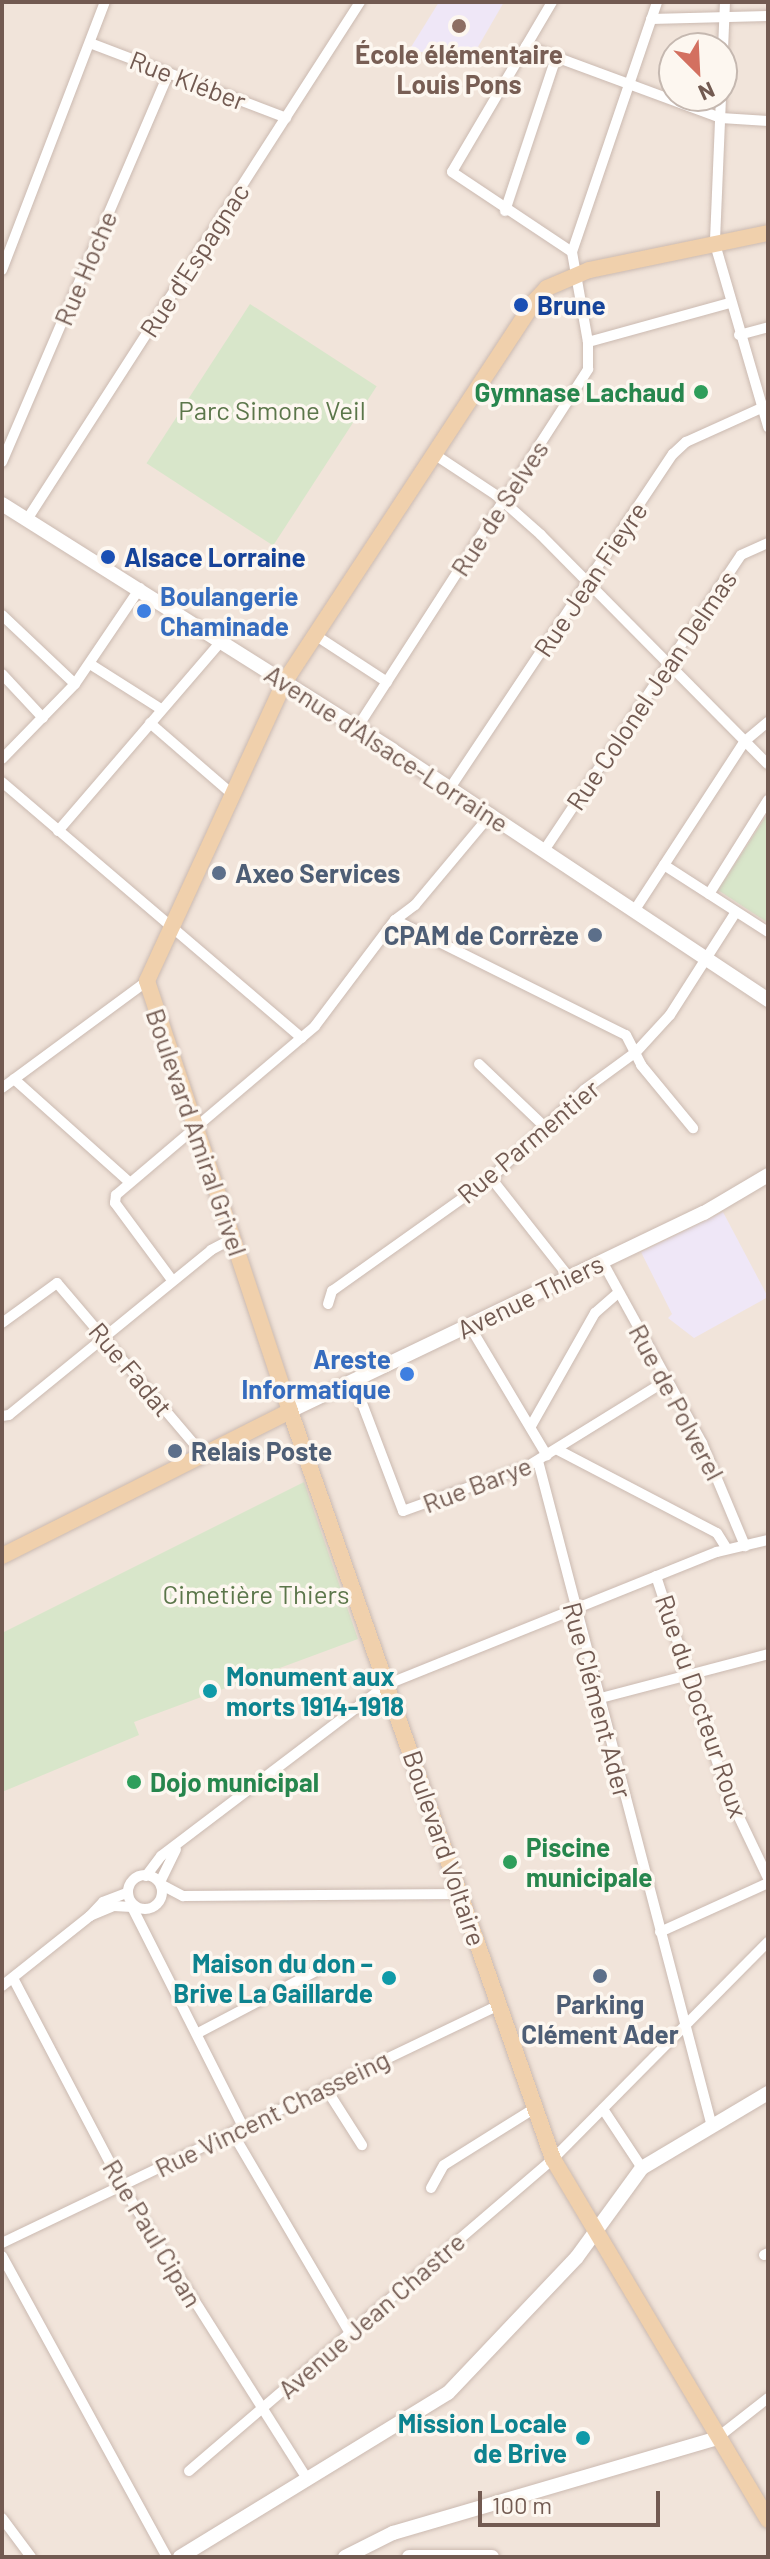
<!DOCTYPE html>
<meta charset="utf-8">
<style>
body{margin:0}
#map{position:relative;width:770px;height:2559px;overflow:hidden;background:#faf3ea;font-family:Barlow,sans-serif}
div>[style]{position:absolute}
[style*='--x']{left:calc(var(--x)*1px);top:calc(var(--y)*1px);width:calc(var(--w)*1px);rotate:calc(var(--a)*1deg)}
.residential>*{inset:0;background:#f1e4da}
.education>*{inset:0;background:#efe7f7}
.green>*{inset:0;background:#d8e6ca;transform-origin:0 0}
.roads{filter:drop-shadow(0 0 2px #cbbab1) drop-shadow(0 0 2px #cbbab1)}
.minor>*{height:10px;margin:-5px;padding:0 5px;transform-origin:5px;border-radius:5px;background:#fff}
.minor>.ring{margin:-5px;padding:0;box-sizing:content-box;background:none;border:10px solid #fff;border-radius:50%}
.tertiary>*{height:14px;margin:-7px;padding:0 7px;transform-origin:7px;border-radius:7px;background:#fff}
.secondary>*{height:14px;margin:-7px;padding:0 7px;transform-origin:7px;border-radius:7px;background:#fff}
.primary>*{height:16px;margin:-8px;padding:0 8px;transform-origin:8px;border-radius:8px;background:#f0d0ac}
.dots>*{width:22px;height:22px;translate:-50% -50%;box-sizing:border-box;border:4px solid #fdf7f0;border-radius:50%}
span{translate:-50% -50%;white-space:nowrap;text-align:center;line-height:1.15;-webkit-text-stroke:7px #fdf7f0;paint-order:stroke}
.education-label{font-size:26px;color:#785e54;font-weight:700}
.street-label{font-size:26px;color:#725a51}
.transit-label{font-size:26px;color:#164399;font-weight:700}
.left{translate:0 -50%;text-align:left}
.leisure-label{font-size:26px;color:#27864d;font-weight:700}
.right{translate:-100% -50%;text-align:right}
.park-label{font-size:26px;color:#5b764a}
.shop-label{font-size:26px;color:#366cbe;font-weight:700}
.service-label{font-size:26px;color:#4e5e75;font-weight:700}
.culture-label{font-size:26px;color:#0d838f;font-weight:700}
.frame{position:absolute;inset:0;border:4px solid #725a51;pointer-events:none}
.north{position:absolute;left:658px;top:32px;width:80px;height:80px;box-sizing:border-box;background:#fdf7f0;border:2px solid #c5b8b0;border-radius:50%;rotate:156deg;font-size:22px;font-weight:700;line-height:32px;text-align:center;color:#725a51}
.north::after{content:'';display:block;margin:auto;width:28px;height:36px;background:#d37060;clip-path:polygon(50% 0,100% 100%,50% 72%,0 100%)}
.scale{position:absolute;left:478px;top:2491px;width:182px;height:36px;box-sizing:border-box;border:4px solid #725a51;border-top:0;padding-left:10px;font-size:24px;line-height:28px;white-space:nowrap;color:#725a51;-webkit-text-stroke:6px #fdf7f0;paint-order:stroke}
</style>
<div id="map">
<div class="residential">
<div style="clip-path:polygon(evenodd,2px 2px,768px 2px,768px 2557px,2px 2557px,2px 2px,674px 48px,722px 48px,722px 96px,674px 96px,674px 48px)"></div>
</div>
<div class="education">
<div style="clip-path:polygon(439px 2px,504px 2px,475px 52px,408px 52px)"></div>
<div style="clip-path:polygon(723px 1212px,768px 1297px,694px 1338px,668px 1318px,672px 1314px,641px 1252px)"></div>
</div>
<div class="green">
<div style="left:250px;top:304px;width:151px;height:190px;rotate:33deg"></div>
<div style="clip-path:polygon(768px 813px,768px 923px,718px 890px)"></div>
<div style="clip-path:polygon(304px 1482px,358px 1639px,134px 1722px,139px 1735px,2px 1792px,2px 1633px)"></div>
</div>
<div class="roads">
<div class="minor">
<div style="--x:552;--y:2;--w:197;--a:120.5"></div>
<div style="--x:452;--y:172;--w:144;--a:33.7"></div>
<div style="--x:725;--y:2;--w:242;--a:92.4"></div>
<div style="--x:715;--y:244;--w:191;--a:73.8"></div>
<div style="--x:651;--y:19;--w:117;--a:-1.5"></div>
<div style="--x:90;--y:43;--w:210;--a:20.9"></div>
<div style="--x:526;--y:46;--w:208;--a:20.3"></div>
<div style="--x:721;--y:118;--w:47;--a:3.7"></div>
<div style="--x:505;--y:211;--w:161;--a:-71.6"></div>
<div style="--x:2;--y:270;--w:287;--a:-69"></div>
<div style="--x:739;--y:335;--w:30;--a:-15"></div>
<div style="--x:588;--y:342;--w:147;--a:-15.4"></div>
<div style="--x:434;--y:454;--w:74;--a:33.5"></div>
<div style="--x:496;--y:495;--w:60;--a:41.6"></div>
<div style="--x:541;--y:535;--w:322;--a:45.3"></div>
<div style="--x:2;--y:462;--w:423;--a:-66.8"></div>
<div style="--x:28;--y:518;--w:614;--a:-57.24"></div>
<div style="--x:2;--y:615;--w:100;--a:43.4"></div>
<div style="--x:315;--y:635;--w:86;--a:33.1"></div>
<div style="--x:90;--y:664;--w:84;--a:32.4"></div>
<div style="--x:2;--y:674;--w:60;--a:47"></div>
<div style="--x:150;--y:723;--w:110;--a:40.9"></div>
<div style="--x:357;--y:728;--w:427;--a:-57.2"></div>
<div style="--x:588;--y:369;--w:27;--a:-90"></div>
<div style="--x:588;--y:342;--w:91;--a:-100.1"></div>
<div style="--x:572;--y:252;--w:264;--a:-71.2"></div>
<div style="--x:2;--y:759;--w:105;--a:-45.8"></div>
<div style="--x:75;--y:684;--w:116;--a:-55.9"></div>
<div style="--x:2;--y:782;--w:394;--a:40.5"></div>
<div style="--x:450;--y:788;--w:402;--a:-56.3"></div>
<div style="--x:673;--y:454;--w:18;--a:-43"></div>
<div style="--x:686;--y:442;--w:90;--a:-24.3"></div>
<div style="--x:58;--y:831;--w:252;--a:-49.3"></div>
<div style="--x:545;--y:849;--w:353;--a:-56.3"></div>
<div style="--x:741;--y:555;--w:30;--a:-24"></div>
<div style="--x:664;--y:865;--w:124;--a:32.8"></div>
<div style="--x:709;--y:894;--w:111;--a:-57.9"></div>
<div style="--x:636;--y:908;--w:199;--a:-56.9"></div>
<div style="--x:745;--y:741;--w:30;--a:-40"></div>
<div style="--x:395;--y:920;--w:258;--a:26.5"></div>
<div style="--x:626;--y:1035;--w:34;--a:63"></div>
<div style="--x:641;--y:1065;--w:82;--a:50.5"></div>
<div style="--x:479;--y:1064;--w:91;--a:43.7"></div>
<div style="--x:14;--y:1079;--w:154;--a:41.8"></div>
<div style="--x:2;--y:1088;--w:180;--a:-36.4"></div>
<div style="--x:491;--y:1178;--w:126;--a:51.8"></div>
<div style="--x:602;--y:1261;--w:208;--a:61.2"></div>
<div style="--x:702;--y:1443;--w:112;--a:67.3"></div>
<div style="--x:172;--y:1280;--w:96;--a:-126.5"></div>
<div style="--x:115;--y:1203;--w:8;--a:-83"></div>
<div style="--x:116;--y:1195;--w:261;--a:-40.3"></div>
<div style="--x:315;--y:1026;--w:133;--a:-53"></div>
<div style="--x:395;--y:920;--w:25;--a:-37"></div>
<div style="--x:415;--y:905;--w:119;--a:-50.1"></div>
<div style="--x:328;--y:1304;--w:14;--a:-73"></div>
<div style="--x:332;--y:1291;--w:195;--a:-35.4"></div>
<div style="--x:491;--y:1178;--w:128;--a:-43.4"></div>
<div style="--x:584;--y:1090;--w:64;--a:-36.2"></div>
<div style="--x:636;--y:1052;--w:50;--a:-47.4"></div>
<div style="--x:670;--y:1015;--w:119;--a:-57.4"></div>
<div style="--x:2;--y:1323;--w:68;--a:-36"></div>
<div style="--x:57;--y:1283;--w:227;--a:49.6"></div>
<div style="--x:469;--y:1325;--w:152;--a:59.2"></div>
<div style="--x:354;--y:1382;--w:138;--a:69.2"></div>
<div style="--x:403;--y:1511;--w:133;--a:-19.8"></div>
<div style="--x:528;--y:1466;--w:163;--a:-31.7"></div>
<div style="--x:2;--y:1416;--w:7;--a:-8"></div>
<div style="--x:9;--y:1415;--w:261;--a:-39.2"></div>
<div style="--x:211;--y:1250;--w:26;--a:-28"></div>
<div style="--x:531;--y:1426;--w:130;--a:-60.5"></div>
<div style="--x:595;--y:1313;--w:30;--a:-41"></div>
<div style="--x:558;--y:1450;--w:179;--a:27.6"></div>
<div style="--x:717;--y:1533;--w:19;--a:58"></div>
<div style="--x:538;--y:1461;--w:684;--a:75.35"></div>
<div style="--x:656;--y:1576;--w:227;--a:71.8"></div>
<div style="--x:727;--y:1792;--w:95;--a:64.5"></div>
<div style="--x:597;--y:1699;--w:177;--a:-14.7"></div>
<div class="ring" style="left:128px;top:1875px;width:24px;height:24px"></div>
<div style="--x:146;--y:1876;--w:25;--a:-53"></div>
<div style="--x:161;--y:1856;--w:285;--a:-37.2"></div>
<div style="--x:388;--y:1684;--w:354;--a:-21.9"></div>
<div style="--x:717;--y:1552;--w:52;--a:-13.2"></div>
<div style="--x:161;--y:1880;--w:34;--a:-64"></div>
<div style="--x:162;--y:1885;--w:24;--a:28"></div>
<div style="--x:183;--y:1896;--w:278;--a:-0.4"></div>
<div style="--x:90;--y:1916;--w:19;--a:-47"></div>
<div style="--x:103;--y:1902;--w:26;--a:-21"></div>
<div style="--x:660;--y:1932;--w:119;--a:-24.4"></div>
<div style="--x:13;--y:1978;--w:235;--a:62.3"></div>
<div style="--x:122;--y:2186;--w:348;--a:57.7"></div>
<div style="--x:2;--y:1986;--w:112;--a:-38.5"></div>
<div style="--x:90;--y:1916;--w:26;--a:-23"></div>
<div style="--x:114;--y:1906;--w:18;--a:3"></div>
<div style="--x:132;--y:1907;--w:246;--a:63.2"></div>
<div style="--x:198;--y:2033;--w:133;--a:-27.7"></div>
<div style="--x:325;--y:2087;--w:69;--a:57.5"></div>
<div style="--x:603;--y:2109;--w:71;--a:56.5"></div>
<div style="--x:232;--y:2132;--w:233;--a:59.6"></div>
<div style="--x:431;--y:2188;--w:26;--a:-61"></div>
<div style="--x:444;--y:2165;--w:107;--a:-32.1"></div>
<div style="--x:2;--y:2243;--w:551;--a:-25.59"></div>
<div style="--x:764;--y:2255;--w:4;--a:-27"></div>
<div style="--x:2;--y:2256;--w:343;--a:61.3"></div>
<div style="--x:717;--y:2438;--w:65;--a:-38.1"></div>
<div style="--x:189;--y:2471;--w:479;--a:-40.6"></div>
<div style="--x:553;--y:2159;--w:305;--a:-45.3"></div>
<div style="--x:2;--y:2518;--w:49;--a:53.4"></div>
</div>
<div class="tertiary">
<div style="--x:180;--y:2557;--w:314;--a:-31.5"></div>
<div style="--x:448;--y:2393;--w:187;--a:-46.5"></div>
<div style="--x:577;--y:2257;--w:110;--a:-53.9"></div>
<div style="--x:642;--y:2168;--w:147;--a:-30.8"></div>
<div style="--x:345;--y:2557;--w:54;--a:-26.6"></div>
<div style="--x:393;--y:2533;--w:338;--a:-16.3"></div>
<div style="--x:409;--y:2557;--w:83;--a:0"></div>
</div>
<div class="secondary">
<div style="--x:2;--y:504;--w:461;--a:32.2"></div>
<div style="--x:392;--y:750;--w:452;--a:33.6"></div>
<div style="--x:290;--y:1411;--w:459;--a:-25.6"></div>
<div style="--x:704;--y:1213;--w:74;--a:-30.7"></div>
</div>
<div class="primary">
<div style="--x:768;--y:233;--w:183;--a:168.3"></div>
<div style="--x:589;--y:270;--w:46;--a:156.8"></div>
<div style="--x:547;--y:288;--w:19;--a:133"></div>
<div style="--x:534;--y:302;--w:456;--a:123.3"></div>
<div style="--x:284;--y:683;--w:328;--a:114.7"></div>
<div style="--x:147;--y:981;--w:453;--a:71.6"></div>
<div style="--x:290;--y:1411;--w:793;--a:70.63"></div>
<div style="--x:553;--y:2159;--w:420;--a:59.2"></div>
<div style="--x:2;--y:1556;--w:322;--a:-26.7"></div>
</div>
</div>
<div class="dots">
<div style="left:459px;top:26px;background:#8d6e63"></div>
<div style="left:521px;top:305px;background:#1a4fb4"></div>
<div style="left:701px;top:392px;background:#2e9e5b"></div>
<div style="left:108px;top:557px;background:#1a4fb4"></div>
<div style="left:144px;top:611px;background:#3f7fe0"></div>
<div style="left:219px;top:873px;background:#5c6f8a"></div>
<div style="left:595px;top:935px;background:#5c6f8a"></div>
<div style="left:407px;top:1374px;background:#3f7fe0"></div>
<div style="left:175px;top:1451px;background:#5c6f8a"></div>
<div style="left:210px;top:1691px;background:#0f9aa8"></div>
<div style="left:134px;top:1782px;background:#2e9e5b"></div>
<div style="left:510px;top:1862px;background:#2e9e5b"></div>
<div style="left:600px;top:1976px;background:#5c6f8a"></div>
<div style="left:389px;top:1978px;background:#0f9aa8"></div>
<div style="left:583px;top:2438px;background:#0f9aa8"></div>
</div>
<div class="education-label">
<span style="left:459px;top:69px">École élémentaire<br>Louis Pons</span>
</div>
<div class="street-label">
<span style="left:188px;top:80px;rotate:21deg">Rue Kléber</span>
<span style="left:194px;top:260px;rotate:-57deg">Rue d'Espagnac</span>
<span style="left:85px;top:268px;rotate:-67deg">Rue Hoche</span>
<span style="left:499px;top:508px;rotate:-57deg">Rue de Selves</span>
<span style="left:590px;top:579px;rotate:-56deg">Rue Jean Fieyre</span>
<span style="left:651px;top:690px;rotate:-56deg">Rue Colonel Jean Delmas</span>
<span style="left:387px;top:748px;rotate:33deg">Avenue d'Alsace-Lorraine</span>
<span style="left:197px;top:1132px;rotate:71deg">Boulevard Amiral Grivel</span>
<span style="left:528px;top:1141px;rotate:-40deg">Rue Parmentier</span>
<span style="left:530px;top:1296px;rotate:-26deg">Avenue Thiers</span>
<span style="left:131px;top:1369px;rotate:50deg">Rue Fadat</span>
<span style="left:677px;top:1402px;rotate:62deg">Rue de Polverel</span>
<span style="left:477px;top:1484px;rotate:-21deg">Rue Barye</span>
<span style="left:598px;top:1700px;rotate:75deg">Rue Clément Ader</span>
<span style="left:702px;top:1706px;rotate:71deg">Rue du Docteur Roux</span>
<span style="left:445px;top:1848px;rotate:71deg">Boulevard Voltaire</span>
<span style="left:272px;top:2113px;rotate:-26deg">Rue Vincent Chasseing</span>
<span style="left:153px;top:2233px;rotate:59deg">Rue Paul Cipan</span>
<span style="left:371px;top:2315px;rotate:-41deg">Avenue Jean Chastre</span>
</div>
<div class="transit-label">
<span class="left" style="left:537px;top:305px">Brune</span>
<span class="left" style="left:124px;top:557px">Alsace Lorraine</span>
</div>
<div class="leisure-label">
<span class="right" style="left:685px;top:392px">Gymnase Lachaud</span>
<span class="left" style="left:150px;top:1782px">Dojo municipal</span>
<span class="left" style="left:526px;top:1862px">Piscine<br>municipale</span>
</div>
<div class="park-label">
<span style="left:272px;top:410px">Parc Simone Veil</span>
<span style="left:256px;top:1594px">Cimetière Thiers</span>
</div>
<div class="shop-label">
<span class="left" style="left:160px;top:611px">Boulangerie<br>Chaminade</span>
<span class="right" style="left:391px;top:1374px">Areste<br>Informatique</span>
</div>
<div class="service-label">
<span class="left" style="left:235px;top:873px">Axeo Services</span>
<span class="right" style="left:579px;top:935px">CPAM de Corrèze</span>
<span class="left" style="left:191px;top:1451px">Relais Poste</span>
<span style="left:600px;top:2019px">Parking<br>Clément Ader</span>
</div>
<div class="culture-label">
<span class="left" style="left:226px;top:1691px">Monument aux<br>morts 1914-1918</span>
<span class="right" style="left:373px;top:1978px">Maison du don –<br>Brive La Gaillarde</span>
<span class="right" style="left:567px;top:2438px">Mission Locale<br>de Brive</span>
</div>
<div class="frame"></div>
<div class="north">N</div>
<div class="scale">100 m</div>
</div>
